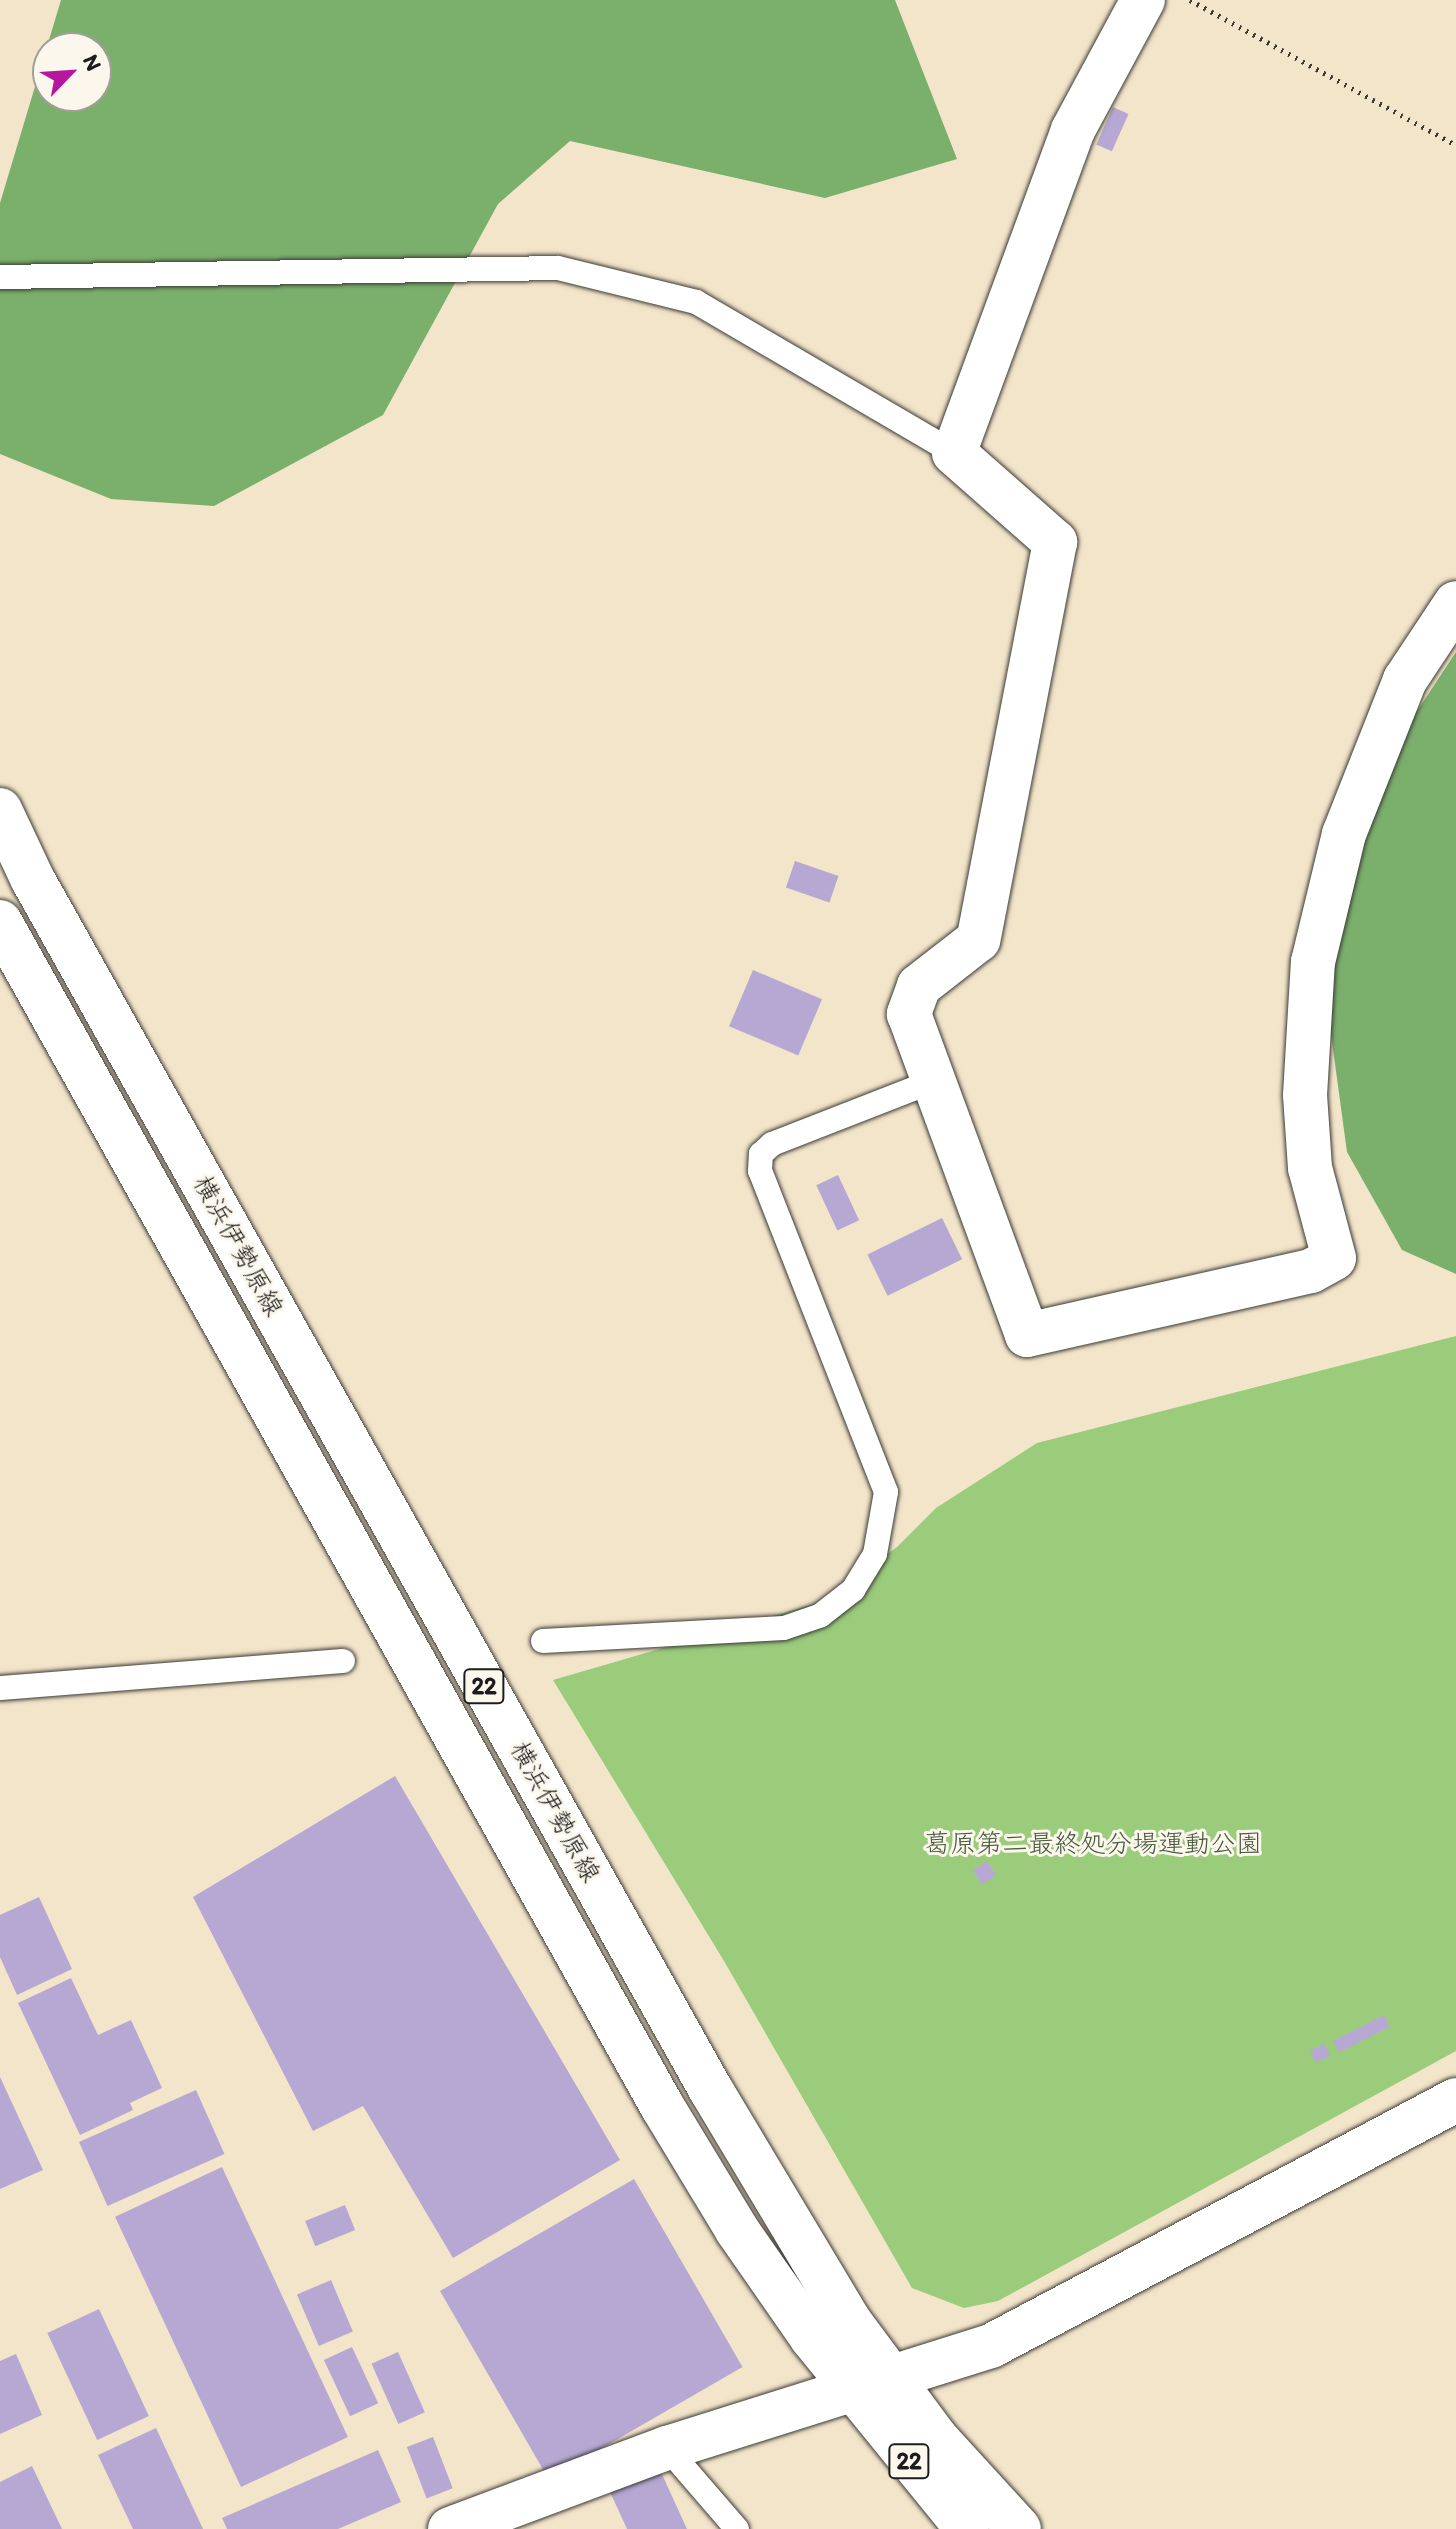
<!DOCTYPE html>
<meta charset="utf-8">
<style>
body{margin:0}
#map{position:relative;width:1456px;height:2529px;overflow:hidden;background:#f3e5ca;font-family:Itim,"Klee One",sans-serif}
div>[style]{position:absolute}
[style*='--x']{left:calc(var(--x)*1px);top:calc(var(--y)*1px);width:calc(var(--w)*1px);rotate:calc(var(--a)*1deg)}
.green>*{inset:0;background:#9acc7c}
.forest>*{inset:0;background:#7bb06c}
.building>*{inset:0;background:#b6a8d3;transform-origin:0 0}
.path>*{height:5px;margin-top:-2.5px;transform-origin:0;background:repeating-linear-gradient(90deg,#3c3a36 0 2px,transparent 0 8px)}
.roads{filter:drop-shadow(0 0 2px #3c3a36) drop-shadow(0 0 2px #3c3a36)}
.lane>*{height:24px;margin:-12px;padding:0 12px;transform-origin:12px;border-radius:12px;background:#fff}
.street>*{height:44px;margin:-22px;padding:0 22px;transform-origin:22px;border-radius:22px;background:#fff}
.primary>*{height:44px;margin:-22px;padding:0 22px;transform-origin:22px;border-radius:22px;background:#fff}
span{translate:-50% -50%;white-space:nowrap;text-align:center;line-height:1.15;-webkit-text-stroke:6px #fbf7ec;paint-order:stroke}
.shield-label span{padding:2px 6px;background:#fbf7ec;border:2px solid;border-radius:6px;-webkit-text-stroke-width:0}
.shield-label{font-size:24px;color:#1c1c1c;font-weight:700}
.street-label{font-size:26px;color:#1c1c1c}
.park-label{font-size:26px;color:#485a3e}
.north{position:absolute;left:32px;top:32px;width:80px;height:80px;box-sizing:border-box;background:#fbf7ec;border:2px solid #a29f99;border-radius:50%;rotate:65deg;font-size:22px;font-weight:700;line-height:32px;text-align:center;color:#1c1c1c}
.north::after{content:'';display:block;margin:auto;width:28px;height:36px;background:#b5179e;clip-path:polygon(50% 0,100% 100%,50% 72%,0 100%)}
</style>
<div id="map">
<div class="green">
<div style="clip-path:polygon(1456px 1336px,1456px 2051px,998px 2301px,964px 2308px,912px 2288px,724px 1961px,553px 1680px,821px 1602px,897px 1547px,936px 1508px,1037px 1443px)"></div>
</div>
<div class="forest">
<div style="clip-path:polygon(evenodd,61px 0,895px 0,957px 159px,825px 198px,570px 141px,498px 204px,383px 415px,214px 506px,111px 499px,0 454px,0 203px,61px 0,48px 48px,96px 48px,96px 96px,48px 96px,48px 48px)"></div>
<div style="clip-path:polygon(1456px 652px,1456px 1274px,1402px 1250px,1347px 1152px,1318px 939px,1379px 769px)"></div>
</div>
<div class="building">
<div style="left:1113px;top:107px;width:17px;height:41px;rotate:24deg"></div>
<div style="left:795px;top:861px;width:46px;height:28px;rotate:19deg"></div>
<div style="left:753px;top:970px;width:75px;height:61px;rotate:23deg"></div>
<div style="left:838px;top:1175px;width:50px;height:24px;rotate:65deg"></div>
<div style="left:942px;top:1218px;width:46px;height:83px;rotate:64deg"></div>
<div style="clip-path:polygon(395px 1776px,620px 2160px,453px 2258px,363px 2106px,313px 2131px,193px 1897px)"></div>
<div style="left:987px;top:1861px;width:17px;height:17px;rotate:57deg"></div>
<div style="clip-path:polygon(39px 1897px,72px 1969px,17px 1995px,0 1957px,0 1915px)"></div>
<div style="clip-path:polygon(71px 1978px,98px 2035px,131px 2020px,162px 2088px,130px 2103px,133px 2110px,80px 2135px,18px 2003px)"></div>
<div style="left:1384px;top:2015px;width:13px;height:57px;rotate:63deg"></div>
<div style="left:1325px;top:2044px;width:13px;height:16px;rotate:67deg"></div>
<div style="clip-path:polygon(0 2077px,43px 2170px,0 2189px)"></div>
<div style="left:196px;top:2090px;width:70px;height:128px;rotate:66deg"></div>
<div style="left:222px;top:2167px;width:298px;height:118px;rotate:65deg"></div>
<div style="left:634px;top:2179px;width:217px;height:224px;rotate:60deg"></div>
<div style="left:345px;top:2205px;width:27px;height:43px;rotate:68deg"></div>
<div style="left:331px;top:2280px;width:56px;height:37px;rotate:67deg"></div>
<div style="left:99px;top:2309px;width:118px;height:57px;rotate:65deg"></div>
<div style="left:352px;top:2347px;width:62px;height:31px;rotate:65deg"></div>
<div style="left:398px;top:2352px;width:66px;height:29px;rotate:66deg"></div>
<div style="clip-path:polygon(16px 2354px,42px 2415px,0 2434px,0 2361px)"></div>
<div style="clip-path:polygon(156px 2428px,203px 2529px,133px 2529px,98px 2455px)"></div>
<div style="left:433px;top:2437px;width:55px;height:28px;rotate:69deg"></div>
<div style="clip-path:polygon(378px 2450px,401px 2502px,338px 2529px,227px 2529px,222px 2518px)"></div>
<div style="clip-path:polygon(655px 2459px,687px 2529px,627px 2529px,605px 2481px)"></div>
<div style="clip-path:polygon(32px 2466px,62px 2529px,0 2529px,0 2482px)"></div>
</div>
<div class="path">
<div style="--x:1190;--y:0;--w:303;--a:28.6"></div>
</div>
<div class="roads">
<div class="lane">
<div style="--x:0;--y:277;--w:558;--a:-0.92"></div>
<div style="--x:558;--y:268;--w:142;--a:13.8"></div>
<div style="--x:696;--y:302;--w:299;--a:30.3"></div>
<div style="--x:543;--y:1641;--w:241;--a:-3.1"></div>
<div style="--x:784;--y:1628;--w:39;--a:-19"></div>
<div style="--x:821;--y:1615;--w:41;--a:-38"></div>
<div style="--x:853;--y:1590;--w:42;--a:-58.6"></div>
<div style="--x:875;--y:1554;--w:63;--a:-79.9"></div>
<div style="--x:886;--y:1492;--w:345;--a:-111.4"></div>
<div style="--x:760;--y:1171;--w:17;--a:-87"></div>
<div style="--x:761;--y:1154;--w:15;--a:-42"></div>
<div style="--x:772;--y:1144;--w:174;--a:-21.3"></div>
<div style="--x:0;--y:1688;--w:344;--a:-4.5"></div>
<div style="--x:667;--y:2448;--w:107;--a:49.2"></div>
</div>
<div class="street">
<div style="--x:1143;--y:0;--w:148;--a:118.3"></div>
<div style="--x:1073;--y:130;--w:344;--a:110.2"></div>
<div style="--x:954;--y:453;--w:135;--a:41.4"></div>
<div style="--x:1055;--y:542;--w:405;--a:100.9"></div>
<div style="--x:978;--y:940;--w:75;--a:142.1"></div>
<div style="--x:919;--y:986;--w:30;--a:110"></div>
<div style="--x:909;--y:1014;--w:342;--a:69.8"></div>
<div style="--x:1027;--y:1335;--w:291;--a:-12.7"></div>
<div style="--x:1311;--y:1271;--w:26;--a:-29"></div>
<div style="--x:1334;--y:1258;--w:93;--a:-104.9"></div>
<div style="--x:1310;--y:1168;--w:73;--a:-93.9"></div>
<div style="--x:1305;--y:1095;--w:133;--a:-86.6"></div>
<div style="--x:1313;--y:962;--w:132;--a:-76.4"></div>
<div style="--x:1344;--y:834;--w:166;--a:-68.4"></div>
<div style="--x:1405;--y:680;--w:92;--a:-56.5"></div>
<div style="--x:450;--y:2529;--w:232;--a:-20.5"></div>
<div style="--x:667;--y:2448;--w:340;--a:-17.5"></div>
<div style="--x:991;--y:2346;--w:526;--a:-27.88"></div>
</div>
<div class="primary">
<div style="--x:0;--y:810;--w:77;--a:64.8"></div>
<div style="--x:33;--y:880;--w:1387;--a:60.74"></div>
<div style="--x:711;--y:2090;--w:270;--a:59.1"></div>
<div style="--x:850;--y:2322;--w:144;--a:53.4"></div>
<div style="--x:936;--y:2438;--w:123;--a:47.6"></div>
<div style="--x:0;--y:922;--w:1357;--a:60.79"></div>
<div style="--x:662;--y:2106;--w:145;--a:58.8"></div>
<div style="--x:737;--y:2230;--w:131;--a:55.2"></div>
<div style="--x:812;--y:2338;--w:246;--a:50.9"></div>
</div>
</div>
<div class="shield-label">
<span style="left:484px;top:1686px">22</span>
<span style="left:909px;top:2461px">22</span>
</div>
<div class="street-label">
<span style="left:238px;top:1246px;rotate:61deg">横浜伊勢原線</span>
<span style="left:555px;top:1812px;rotate:61deg">横浜伊勢原線</span>
</div>
<div class="park-label">
<span style="left:1093px;top:1844px">葛原第二最終処分場運動公園</span>
</div>
<div class="north">N</div>
</div>
